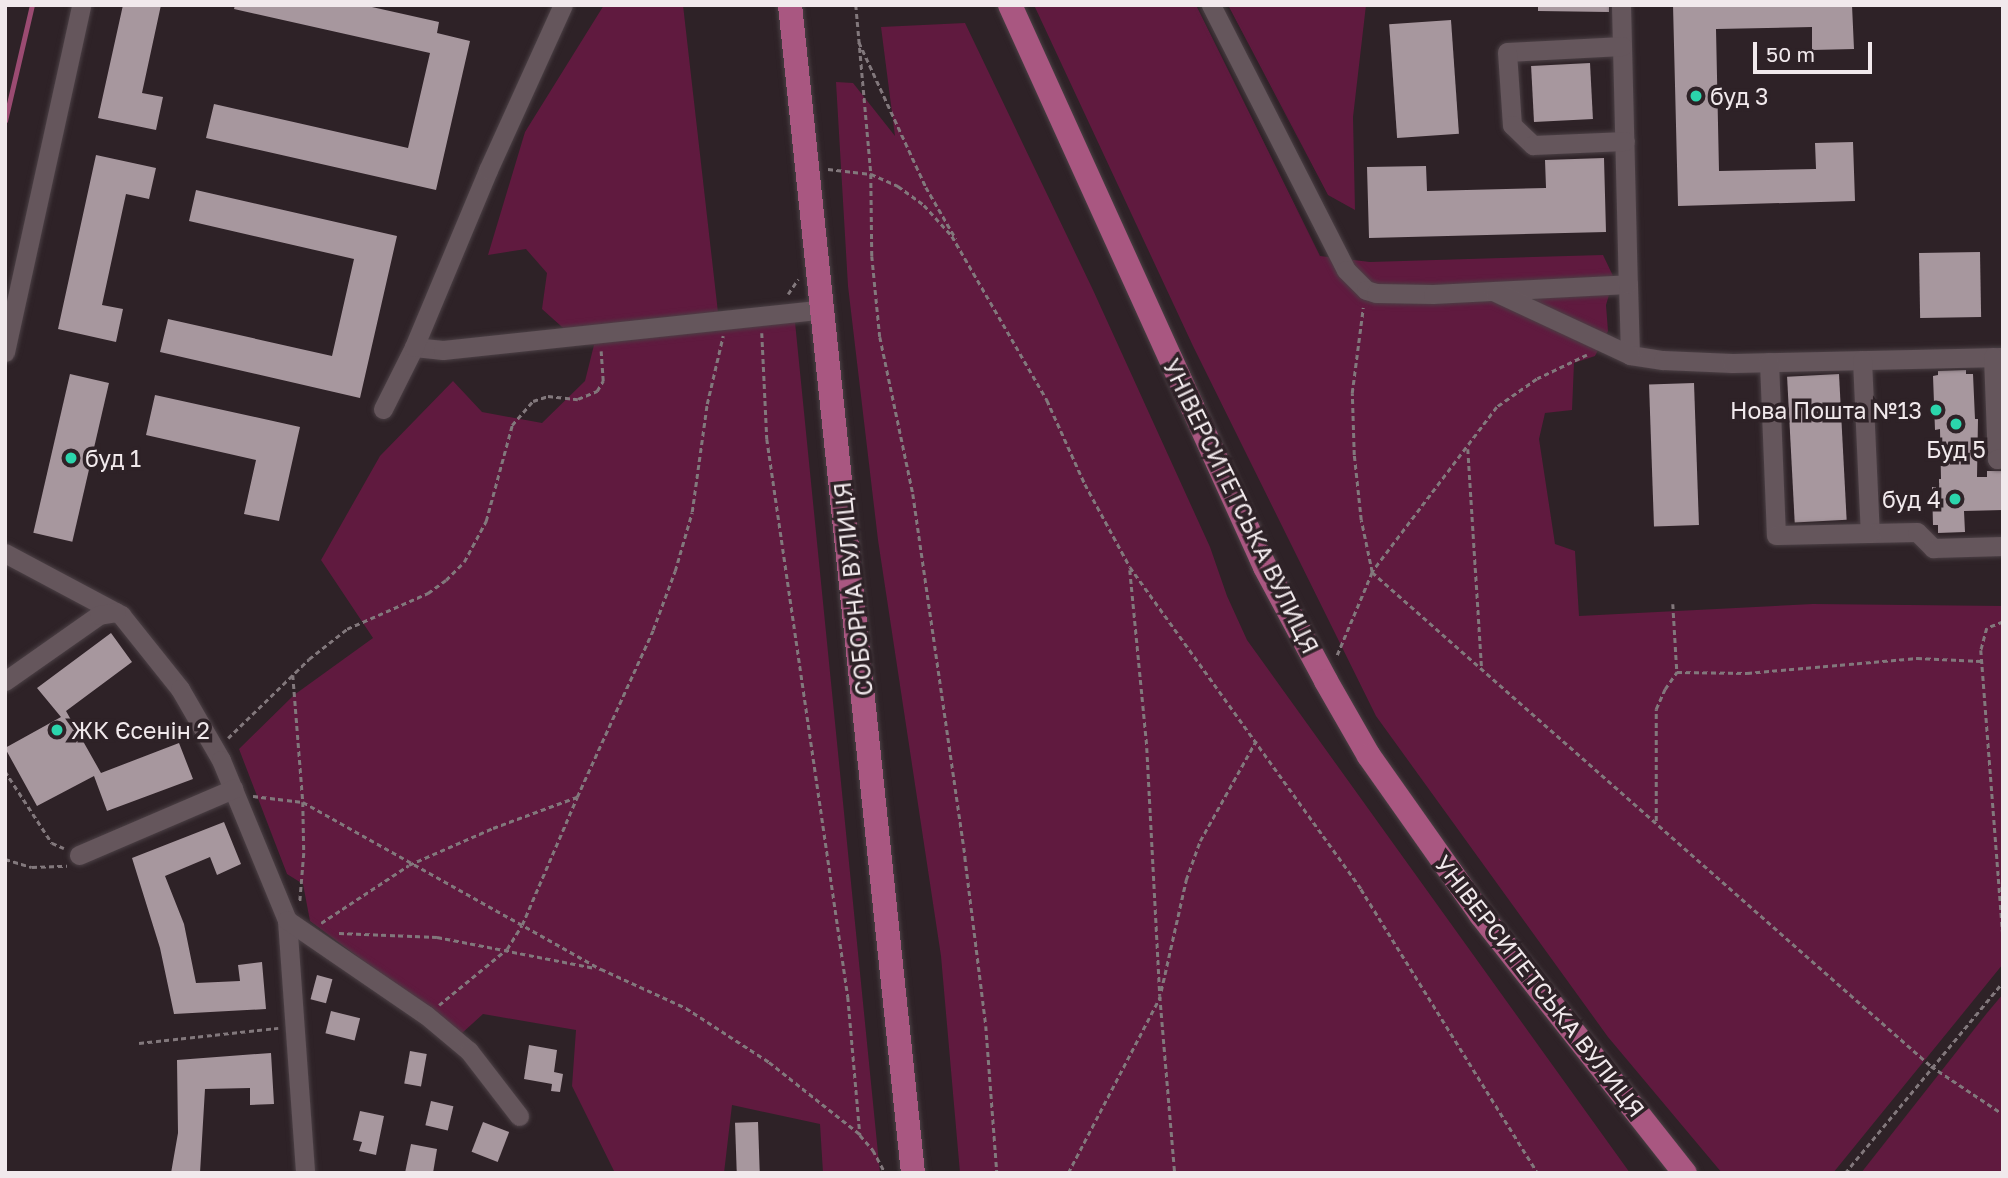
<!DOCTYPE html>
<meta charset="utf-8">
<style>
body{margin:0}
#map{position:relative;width:2008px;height:1178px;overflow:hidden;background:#2e2227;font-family:"Golos Text",sans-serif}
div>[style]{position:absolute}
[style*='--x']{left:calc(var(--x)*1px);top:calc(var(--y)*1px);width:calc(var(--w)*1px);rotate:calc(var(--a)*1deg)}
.green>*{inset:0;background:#601a3f}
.stream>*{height:4.5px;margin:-2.25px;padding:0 2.25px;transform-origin:2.25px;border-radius:2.25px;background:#9b4b72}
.building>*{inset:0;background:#a7979e;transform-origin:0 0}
.path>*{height:2.5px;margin-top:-1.25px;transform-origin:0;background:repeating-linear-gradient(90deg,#82787c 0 5px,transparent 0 8.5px)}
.roads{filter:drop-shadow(0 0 2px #4b4045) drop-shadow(0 0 2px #4b4045)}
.minor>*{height:19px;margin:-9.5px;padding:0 9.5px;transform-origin:9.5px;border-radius:9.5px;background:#65565c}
.major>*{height:24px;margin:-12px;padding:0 12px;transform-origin:12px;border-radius:12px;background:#a95781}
.dots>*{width:19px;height:19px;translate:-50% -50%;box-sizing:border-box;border:4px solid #2e2227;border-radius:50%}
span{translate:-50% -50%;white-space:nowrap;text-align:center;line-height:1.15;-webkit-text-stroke:7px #2e2227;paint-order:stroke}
.poi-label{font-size:23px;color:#f1e9ec}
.left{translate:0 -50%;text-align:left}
.right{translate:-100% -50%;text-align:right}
.street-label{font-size:23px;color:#f1e9ec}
.frame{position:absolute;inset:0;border:7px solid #f1e9ec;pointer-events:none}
.scale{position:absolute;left:1753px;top:42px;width:119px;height:32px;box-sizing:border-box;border:4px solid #f1e9ec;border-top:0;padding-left:9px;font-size:21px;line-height:24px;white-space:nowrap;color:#f1e9ec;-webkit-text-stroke:5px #2e2227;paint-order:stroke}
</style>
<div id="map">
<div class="green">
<div style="clip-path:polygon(604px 5px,683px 5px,720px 330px,795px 322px,880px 1173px,823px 1173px,820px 1124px,732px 1105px,724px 1173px,614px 1171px,572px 1086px,576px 1030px,483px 1014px,461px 1034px,310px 921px,303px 884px,287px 874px,239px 749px,294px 695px,373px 638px,321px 560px,380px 456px,453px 381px,482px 412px,542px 423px,585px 381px,594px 345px,581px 344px,542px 309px,547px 273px,526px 249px,488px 255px,525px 132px)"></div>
<div style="clip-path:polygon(1034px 5px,1196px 5px,1320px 256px,1370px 262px,1603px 255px,1614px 278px,1606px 305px,1608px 331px,1595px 356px,1574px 363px,1572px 410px,1545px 413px,1539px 439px,1555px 544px,1575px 551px,1579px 616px,1813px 604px,2003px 606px,2003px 964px,1833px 1173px,1722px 1173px,1608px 1037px,1376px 716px,1193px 346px)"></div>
<div style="clip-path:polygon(1228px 5px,1366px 5px,1353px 117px,1355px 210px,1328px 195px)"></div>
<div style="clip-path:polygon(965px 23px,1093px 290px,1210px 547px,1227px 596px,1247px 640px,1630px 1173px,960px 1173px,941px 956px,878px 540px,848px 286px,836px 82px,853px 83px,895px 136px,881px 27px)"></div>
<div style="clip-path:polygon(2003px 994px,2003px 1173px,1861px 1173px,1987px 1013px)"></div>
</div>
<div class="stream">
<div style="--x:5;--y:121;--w:119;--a:-76.9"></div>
</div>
<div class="building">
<div style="clip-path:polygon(123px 5px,161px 5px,142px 93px,163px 97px,156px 130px,98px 118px)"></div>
<div style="clip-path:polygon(235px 5px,363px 5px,439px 22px,437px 33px,470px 41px,436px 190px,206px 138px,214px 104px,408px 148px,430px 53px,234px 9px)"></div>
<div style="clip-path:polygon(1538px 5px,1609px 5px,1609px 12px,1538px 11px)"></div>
<div style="clip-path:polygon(1673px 5px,1852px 5px,1854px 49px,1812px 50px,1812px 27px,1716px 29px,1719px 171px,1816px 169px,1815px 143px,1853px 142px,1855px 201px,1678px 206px)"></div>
<div style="left:1451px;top:20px;width:114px;height:62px;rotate:86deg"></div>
<div style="left:1590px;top:63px;width:56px;height:59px;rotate:87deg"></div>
<div style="clip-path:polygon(96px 155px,156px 168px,149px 199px,126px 194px,102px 305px,123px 309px,116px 342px,58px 329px)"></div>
<div style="clip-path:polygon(1604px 158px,1606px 232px,1369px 238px,1367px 167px,1426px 166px,1427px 191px,1546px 188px,1545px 160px)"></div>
<div style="clip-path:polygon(196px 190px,397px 236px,360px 398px,160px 352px,168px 319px,332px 356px,354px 259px,189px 221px)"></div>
<div style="left:1980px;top:252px;width:65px;height:61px;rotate:89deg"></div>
<div style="clip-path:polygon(1966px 370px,1966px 374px,1973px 374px,1975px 419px,1978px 419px,1977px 477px,1987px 477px,1987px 471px,2003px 471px,2003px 510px,1964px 511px,1965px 532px,1938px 533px,1938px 525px,1933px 525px,1932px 487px,1939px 487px,1939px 479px,1941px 479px,1940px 429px,1935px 430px,1933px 376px,1938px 375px,1938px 371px)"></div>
<div style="left:70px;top:374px;width:40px;height:163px;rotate:13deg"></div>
<div style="left:1839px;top:374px;width:146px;height:52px;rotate:87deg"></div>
<div style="left:1694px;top:383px;width:142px;height:45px;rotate:88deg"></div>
<div style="clip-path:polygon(155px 395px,300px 427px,279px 521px,244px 514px,256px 460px,146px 435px)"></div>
<div style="clip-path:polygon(111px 633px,132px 662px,66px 711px,101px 773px,179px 743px,193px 779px,107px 811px,94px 776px,37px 806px,5px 748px,61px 717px,37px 688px)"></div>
<div style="clip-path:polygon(224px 822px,241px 864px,217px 875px,210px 857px,165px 876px,184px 924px,196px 983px,240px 981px,238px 965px,262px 962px,266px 1009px,174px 1014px,160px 948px,132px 858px)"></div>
<div style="left:317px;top:975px;width:16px;height:25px;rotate:15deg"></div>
<div style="left:331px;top:1011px;width:30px;height:23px;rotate:14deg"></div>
<div style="clip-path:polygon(529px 1045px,557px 1050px,554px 1072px,563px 1074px,560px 1092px,551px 1091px,552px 1084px,524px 1079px)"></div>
<div style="left:410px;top:1051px;width:17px;height:33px;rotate:10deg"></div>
<div style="clip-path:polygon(271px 1053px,274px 1104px,250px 1105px,250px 1088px,205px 1089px,200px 1173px,171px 1173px,178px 1133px,177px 1060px)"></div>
<div style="left:431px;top:1101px;width:23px;height:25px;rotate:13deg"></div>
<div style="clip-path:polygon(360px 1111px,384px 1116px,376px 1155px,359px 1151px,362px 1142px,353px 1140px)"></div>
<div style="left:483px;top:1122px;width:28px;height:32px;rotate:21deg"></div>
<div style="left:758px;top:1122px;width:51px;height:23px;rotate:88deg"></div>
<div style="clip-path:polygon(411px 1144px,437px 1149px,433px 1173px,405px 1173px)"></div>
</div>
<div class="path">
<div style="--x:856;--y:5;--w:170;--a:84.9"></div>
<div style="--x:871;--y:174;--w:82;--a:89.3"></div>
<div style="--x:872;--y:256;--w:81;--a:84.4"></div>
<div style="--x:880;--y:337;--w:160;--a:78.1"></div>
<div style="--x:913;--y:494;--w:367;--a:81.8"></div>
<div style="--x:965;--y:857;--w:170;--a:82.9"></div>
<div style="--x:986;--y:1026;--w:147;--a:85.7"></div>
<div style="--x:859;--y:42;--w:160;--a:65.2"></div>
<div style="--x:926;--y:187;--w:60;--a:60"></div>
<div style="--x:828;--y:169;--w:43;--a:6.6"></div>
<div style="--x:871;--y:174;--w:30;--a:24"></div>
<div style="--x:898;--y:186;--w:32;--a:36"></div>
<div style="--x:924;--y:205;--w:42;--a:47.9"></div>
<div style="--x:952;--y:236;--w:190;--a:59.9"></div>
<div style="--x:1047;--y:400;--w:92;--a:65.7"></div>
<div style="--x:1085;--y:484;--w:94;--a:61.5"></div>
<div style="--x:1130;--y:567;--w:396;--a:54.3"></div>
<div style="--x:1361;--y:889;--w:335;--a:58.1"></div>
<div style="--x:788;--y:294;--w:18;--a:-56"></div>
<div style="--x:762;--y:333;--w:106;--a:87.3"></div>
<div style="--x:767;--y:439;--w:564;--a:81.74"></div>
<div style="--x:848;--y:997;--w:139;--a:85"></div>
<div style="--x:860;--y:1135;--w:20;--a:49"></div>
<div style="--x:873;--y:1150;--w:26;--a:62"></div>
<div style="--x:1587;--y:355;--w:55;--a:154.4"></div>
<div style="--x:1537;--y:379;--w:49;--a:145"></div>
<div style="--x:1497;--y:407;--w:207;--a:127.1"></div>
<div style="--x:1372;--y:572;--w:746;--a:41.47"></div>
<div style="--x:1931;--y:1066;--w:87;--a:33.7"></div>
<div style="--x:1468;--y:449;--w:220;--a:86.4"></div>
<div style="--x:1130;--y:570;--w:179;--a:84.5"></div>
<div style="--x:1147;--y:748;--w:248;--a:87"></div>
<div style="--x:1160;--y:996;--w:178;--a:85.2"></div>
<div style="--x:1673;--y:604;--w:68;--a:86.6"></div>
<div style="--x:2003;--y:622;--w:17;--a:159"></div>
<div style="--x:1987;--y:628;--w:23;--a:105"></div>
<div style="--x:1981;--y:650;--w:288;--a:85.6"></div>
<div style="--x:1337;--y:655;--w:90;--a:-67.1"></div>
<div style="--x:1372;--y:572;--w:53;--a:-101.9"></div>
<div style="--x:1361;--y:520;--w:65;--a:-96.1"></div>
<div style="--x:1354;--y:455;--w:62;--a:-91.8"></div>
<div style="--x:1352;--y:393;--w:86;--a:-82.6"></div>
<div style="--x:293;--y:675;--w:127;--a:85.5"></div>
<div style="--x:303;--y:802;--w:51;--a:88.9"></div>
<div style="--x:304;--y:853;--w:49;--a:94.7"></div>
<div style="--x:228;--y:738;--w:113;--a:-44.3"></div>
<div style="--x:309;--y:659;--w:48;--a:-38.3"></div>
<div style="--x:347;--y:629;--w:89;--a:-24"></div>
<div style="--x:428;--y:593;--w:22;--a:-36"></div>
<div style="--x:446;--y:580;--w:25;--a:-45"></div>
<div style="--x:464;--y:562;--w:47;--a:-61.8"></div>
<div style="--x:486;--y:521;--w:99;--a:-74.8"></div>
<div style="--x:512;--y:425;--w:32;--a:-49"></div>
<div style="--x:533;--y:401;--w:16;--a:-18"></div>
<div style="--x:548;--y:396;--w:30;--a:6"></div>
<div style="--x:578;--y:399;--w:21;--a:-23"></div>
<div style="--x:597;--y:391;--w:12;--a:-59"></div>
<div style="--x:603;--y:381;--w:30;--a:-94"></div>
<div style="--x:5;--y:771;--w:86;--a:56.9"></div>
<div style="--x:52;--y:843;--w:13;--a:23"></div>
<div style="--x:253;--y:796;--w:50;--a:6.8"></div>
<div style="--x:303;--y:802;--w:342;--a:29.3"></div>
<div style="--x:601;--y:969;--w:94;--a:24.6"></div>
<div style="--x:686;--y:1008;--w:99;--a:33"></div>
<div style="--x:769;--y:1062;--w:116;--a:38.4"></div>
<div style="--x:1656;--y:821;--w:112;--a:-90"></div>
<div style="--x:1656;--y:709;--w:22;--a:-66"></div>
<div style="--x:1665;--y:689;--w:21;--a:-55"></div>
<div style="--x:1677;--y:672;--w:70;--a:0.8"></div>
<div style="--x:1747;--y:673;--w:171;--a:-5"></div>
<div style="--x:1917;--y:658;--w:64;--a:2.7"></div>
<div style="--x:5;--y:859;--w:28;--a:17"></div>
<div style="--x:32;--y:867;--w:35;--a:-2"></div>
<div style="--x:321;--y:923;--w:105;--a:-33.4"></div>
<div style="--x:409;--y:865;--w:92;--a:-23.8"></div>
<div style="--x:493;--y:828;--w:90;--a:-20.3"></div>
<div style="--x:577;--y:797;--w:183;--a:-65.5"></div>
<div style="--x:653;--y:630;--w:63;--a:-69.6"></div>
<div style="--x:675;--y:571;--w:61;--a:-73.9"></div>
<div style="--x:692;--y:512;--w:109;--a:-82.1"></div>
<div style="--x:707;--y:404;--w:70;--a:-76.8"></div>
<div style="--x:339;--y:933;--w:98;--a:2.3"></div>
<div style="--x:437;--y:937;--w:161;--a:11.1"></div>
<div style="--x:1161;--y:991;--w:114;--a:-77.3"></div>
<div style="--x:1186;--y:880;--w:41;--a:-70.3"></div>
<div style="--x:1200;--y:841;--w:115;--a:-60.8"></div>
<div style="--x:439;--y:1005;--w:88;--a:-39.5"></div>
<div style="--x:507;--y:949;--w:28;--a:-58"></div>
<div style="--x:522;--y:925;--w:139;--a:-66.7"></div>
<div style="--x:139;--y:1043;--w:140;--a:-6.2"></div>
<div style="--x:1068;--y:1173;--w:199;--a:-62.4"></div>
<div style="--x:1845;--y:1173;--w:248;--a:-50.4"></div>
</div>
<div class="roads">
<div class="minor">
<div style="--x:1211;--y:5;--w:297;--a:63"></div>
<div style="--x:1346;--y:270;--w:28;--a:45"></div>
<div style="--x:1366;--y:290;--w:10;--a:17"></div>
<div style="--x:1376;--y:293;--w:57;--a:1"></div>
<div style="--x:1433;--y:294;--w:195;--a:-2.9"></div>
<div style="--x:1628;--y:284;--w:71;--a:88.4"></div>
<div style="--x:1630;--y:355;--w:33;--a:9"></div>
<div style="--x:1663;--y:360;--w:69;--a:2.5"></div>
<div style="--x:1732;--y:363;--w:271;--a:-1.3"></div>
<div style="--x:1621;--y:5;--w:279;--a:88.6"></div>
<div style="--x:1622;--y:46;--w:115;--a:177"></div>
<div style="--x:1507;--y:52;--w:73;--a:86.1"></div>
<div style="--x:1512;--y:125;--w:29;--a:44"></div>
<div style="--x:1533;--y:145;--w:92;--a:-2.5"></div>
<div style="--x:1495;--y:292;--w:149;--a:25"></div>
<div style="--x:414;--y:347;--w:29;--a:6"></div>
<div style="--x:443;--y:350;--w:383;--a:-6.1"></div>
<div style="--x:5;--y:352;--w:355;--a:-77.6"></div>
<div style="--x:1993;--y:357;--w:102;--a:87.8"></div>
<div style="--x:1997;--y:459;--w:6;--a:-9"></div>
<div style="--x:1862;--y:360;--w:173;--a:87.4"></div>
<div style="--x:1870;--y:533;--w:47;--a:-1.2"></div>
<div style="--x:1917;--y:532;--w:23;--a:45"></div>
<div style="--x:1933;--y:548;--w:70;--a:-1.6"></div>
<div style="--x:1769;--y:362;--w:173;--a:87.7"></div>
<div style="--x:1776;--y:535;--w:94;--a:-1.2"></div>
<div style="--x:383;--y:409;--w:69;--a:-63.4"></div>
<div style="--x:414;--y:347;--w:192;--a:-67.3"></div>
<div style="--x:488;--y:170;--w:181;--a:-65.6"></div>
<div style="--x:5;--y:553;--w:132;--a:28.1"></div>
<div style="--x:121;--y:615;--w:95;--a:51.4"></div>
<div style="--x:180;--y:689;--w:82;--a:60"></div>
<div style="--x:221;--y:760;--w:173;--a:67.6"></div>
<div style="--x:287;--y:920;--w:254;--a:85.9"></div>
<div style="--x:5;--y:681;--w:115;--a:-35.1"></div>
<div style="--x:99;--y:615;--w:17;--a:-10"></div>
<div style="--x:79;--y:855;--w:168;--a:-23.2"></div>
<div style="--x:287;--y:920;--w:168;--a:34.4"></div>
<div style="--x:426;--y:1015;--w:56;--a:39.9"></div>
<div style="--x:469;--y:1051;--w:82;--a:52.4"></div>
</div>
<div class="major">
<div style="--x:790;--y:5;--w:1174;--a:83.99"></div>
<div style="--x:1010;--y:5;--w:617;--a:65.59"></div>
<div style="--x:1265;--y:567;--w:129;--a:61.8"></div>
<div style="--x:1326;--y:681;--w:86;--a:60.2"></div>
<div style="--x:1369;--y:756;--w:194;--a:54.8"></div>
<div style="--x:1481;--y:915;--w:329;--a:51.7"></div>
</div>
</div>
<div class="dots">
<div style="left:1696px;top:96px;background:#2bd5ac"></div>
<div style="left:1936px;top:410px;background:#2bd5ac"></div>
<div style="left:1956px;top:424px;background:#2bd5ac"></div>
<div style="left:71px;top:458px;background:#2bd5ac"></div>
<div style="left:1955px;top:499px;background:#2bd5ac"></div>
<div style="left:57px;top:730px;background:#2bd5ac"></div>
</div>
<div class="poi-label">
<span class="left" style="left:1710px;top:96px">буд 3</span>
<span class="right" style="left:1922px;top:410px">Нова Пошта №13</span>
<span style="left:1956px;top:449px">Буд 5</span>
<span class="left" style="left:85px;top:458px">буд 1</span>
<span class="right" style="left:1941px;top:499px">буд 4</span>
<span class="left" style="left:71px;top:730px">ЖК Єсенін 2</span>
</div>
<div class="street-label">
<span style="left:1241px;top:506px;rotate:64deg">УНІВЕРСИТЕТСЬКА ВУЛИЦЯ</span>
<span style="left:853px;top:589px;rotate:-96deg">СОБОРНА ВУЛИЦЯ</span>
<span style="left:1540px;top:986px;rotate:52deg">УНІВЕРСИТЕТСЬКА ВУЛИЦЯ</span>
</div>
<div class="frame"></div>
<div class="scale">50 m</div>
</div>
